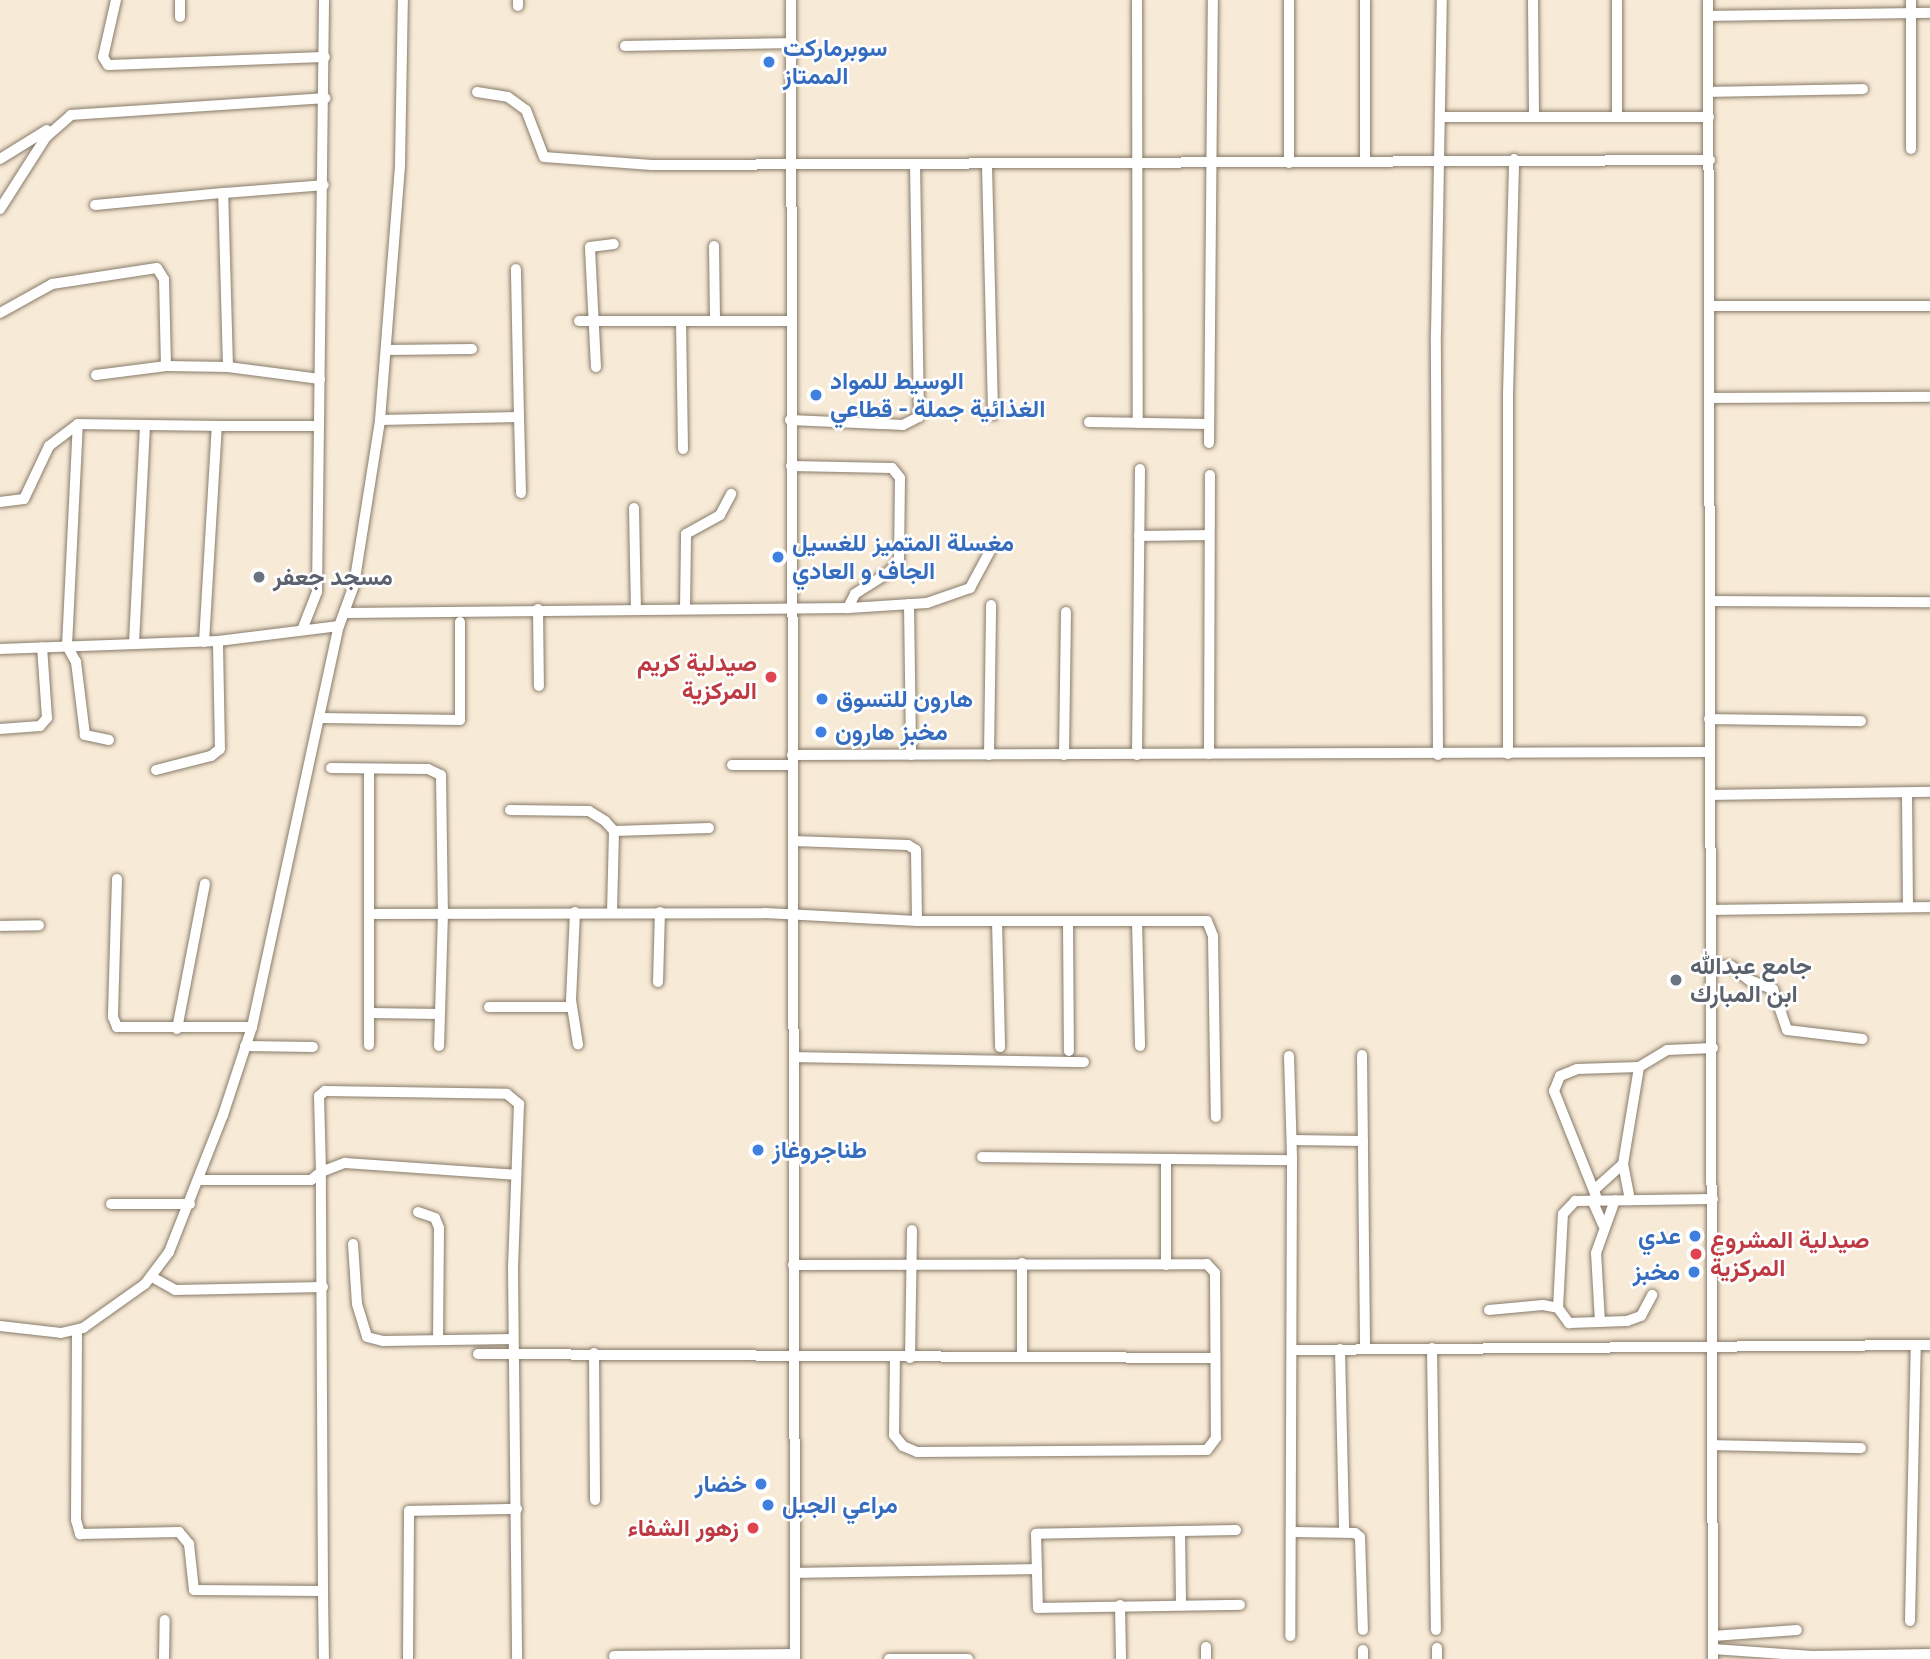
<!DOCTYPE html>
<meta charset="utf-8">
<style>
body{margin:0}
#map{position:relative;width:1930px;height:1659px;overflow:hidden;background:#f7ead6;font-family:Figtree,Vazirmatn,sans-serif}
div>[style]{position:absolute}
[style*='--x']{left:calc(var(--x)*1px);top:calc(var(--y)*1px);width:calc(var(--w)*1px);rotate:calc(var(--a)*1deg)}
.roads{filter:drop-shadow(0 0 2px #877b69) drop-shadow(0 0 2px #877b69)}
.minor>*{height:10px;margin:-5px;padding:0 5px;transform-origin:5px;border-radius:5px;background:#fff}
.dots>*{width:19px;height:19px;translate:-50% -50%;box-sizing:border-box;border:4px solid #fff;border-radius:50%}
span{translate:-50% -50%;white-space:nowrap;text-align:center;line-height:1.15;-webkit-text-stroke:5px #fff;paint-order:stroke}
.shop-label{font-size:24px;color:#366cbe;font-weight:700}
.left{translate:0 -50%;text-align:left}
.right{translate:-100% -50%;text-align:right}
.worship-label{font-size:24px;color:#5b616d;font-weight:700}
.health-label{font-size:24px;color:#be3a42;font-weight:700}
</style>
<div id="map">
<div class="roads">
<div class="minor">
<div style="--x:116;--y:0;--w:58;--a:102.8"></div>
<div style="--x:103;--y:57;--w:9;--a:58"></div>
<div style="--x:108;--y:65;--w:217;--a:-2.1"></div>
<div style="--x:518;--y:0;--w:6;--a:90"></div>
<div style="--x:791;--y:0;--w:1659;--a:89.86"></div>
<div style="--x:1137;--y:0;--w:423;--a:89.9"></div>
<div style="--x:1533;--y:0;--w:115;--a:89.5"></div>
<div style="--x:1617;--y:0;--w:116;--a:90"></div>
<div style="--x:1708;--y:0;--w:1659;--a:89.83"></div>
<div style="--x:1911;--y:0;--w:149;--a:90"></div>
<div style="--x:1708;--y:16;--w:222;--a:-0.8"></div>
<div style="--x:180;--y:17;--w:17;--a:-90"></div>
<div style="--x:625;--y:46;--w:166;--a:-1"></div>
<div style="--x:477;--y:92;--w:31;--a:9"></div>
<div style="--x:508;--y:97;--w:22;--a:36"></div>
<div style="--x:526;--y:110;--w:50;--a:69"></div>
<div style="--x:544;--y:157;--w:108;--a:4.2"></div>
<div style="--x:652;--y:165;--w:1058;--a:-0.27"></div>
<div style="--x:1709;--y:92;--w:154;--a:-1.1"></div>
<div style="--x:1440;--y:117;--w:269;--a:0"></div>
<div style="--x:0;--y:159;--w:55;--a:-31.7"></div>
<div style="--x:1365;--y:161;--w:161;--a:-90"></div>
<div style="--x:1289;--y:163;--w:163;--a:-90"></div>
<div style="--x:987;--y:166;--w:249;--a:88.6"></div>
<div style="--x:95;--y:205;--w:129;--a:-5.4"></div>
<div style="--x:0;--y:209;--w:85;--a:-57.4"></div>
<div style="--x:46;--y:137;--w:33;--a:-41"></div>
<div style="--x:71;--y:115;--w:255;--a:-3.8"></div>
<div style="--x:714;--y:246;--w:75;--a:89.2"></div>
<div style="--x:1711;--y:306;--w:219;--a:0"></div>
<div style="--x:0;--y:313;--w:60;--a:-29.1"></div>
<div style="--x:52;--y:284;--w:106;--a:-8.7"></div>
<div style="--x:157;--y:268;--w:13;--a:58"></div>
<div style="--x:164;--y:279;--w:87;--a:88.7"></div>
<div style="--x:166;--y:366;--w:62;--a:0.9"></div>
<div style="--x:579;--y:321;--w:211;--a:0"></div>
<div style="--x:681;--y:321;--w:128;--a:89.1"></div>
<div style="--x:387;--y:350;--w:85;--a:-0.7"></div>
<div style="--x:596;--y:367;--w:120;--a:-92.9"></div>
<div style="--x:590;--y:247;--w:24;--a:-7"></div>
<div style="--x:96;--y:375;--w:71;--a:-7.3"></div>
<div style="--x:320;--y:379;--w:93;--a:-172.6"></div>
<div style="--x:228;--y:367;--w:174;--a:-91.6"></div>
<div style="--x:223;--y:193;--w:101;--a:-4.5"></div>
<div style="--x:1710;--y:398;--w:220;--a:-0.3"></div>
<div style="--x:519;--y:417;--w:76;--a:88.5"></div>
<div style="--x:380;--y:420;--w:139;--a:-1.2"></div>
<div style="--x:519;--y:417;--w:148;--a:-91.2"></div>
<div style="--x:790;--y:420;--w:113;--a:2.5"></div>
<div style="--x:903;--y:425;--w:18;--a:-27"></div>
<div style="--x:919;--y:417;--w:251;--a:-90.9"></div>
<div style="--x:1089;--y:422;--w:119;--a:1"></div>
<div style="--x:1209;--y:443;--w:443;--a:-89.5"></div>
<div style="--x:791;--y:466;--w:101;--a:1.1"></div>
<div style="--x:892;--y:468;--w:13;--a:51"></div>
<div style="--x:900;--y:478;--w:83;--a:90.7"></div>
<div style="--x:899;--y:561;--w:16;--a:133"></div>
<div style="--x:888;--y:573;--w:39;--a:148"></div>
<div style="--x:855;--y:594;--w:16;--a:117"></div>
<div style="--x:0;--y:502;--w:24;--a:-7"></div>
<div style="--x:24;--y:499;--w:59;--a:-64.7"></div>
<div style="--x:49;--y:446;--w:36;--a:-37"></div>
<div style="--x:634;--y:508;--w:102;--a:88.9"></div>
<div style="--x:1139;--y:536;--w:70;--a:-0.8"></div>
<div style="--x:1711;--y:601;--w:219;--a:0.3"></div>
<div style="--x:909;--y:604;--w:151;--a:89.2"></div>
<div style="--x:538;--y:609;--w:77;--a:89.3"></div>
<div style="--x:685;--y:609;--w:75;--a:-89.2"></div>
<div style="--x:686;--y:534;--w:39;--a:-29"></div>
<div style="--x:720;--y:515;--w:24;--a:-62"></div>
<div style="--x:345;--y:613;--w:503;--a:-0.57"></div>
<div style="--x:848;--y:608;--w:79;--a:-3.6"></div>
<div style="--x:927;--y:603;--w:46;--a:-19.2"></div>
<div style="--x:970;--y:588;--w:42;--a:-61.6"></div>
<div style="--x:302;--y:630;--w:41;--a:-68.5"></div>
<div style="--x:317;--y:592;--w:592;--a:-89.32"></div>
<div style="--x:204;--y:642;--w:216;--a:-86.6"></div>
<div style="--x:217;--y:426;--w:102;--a:0"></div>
<div style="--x:134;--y:643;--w:218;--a:-87.1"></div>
<div style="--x:0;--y:649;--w:218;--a:-2.1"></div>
<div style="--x:218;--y:641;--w:122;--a:-7.1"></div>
<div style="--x:339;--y:626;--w:44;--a:-69.9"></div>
<div style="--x:354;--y:585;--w:167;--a:-81"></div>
<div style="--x:380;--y:420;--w:256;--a:-85.5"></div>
<div style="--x:400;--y:165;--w:165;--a:-89"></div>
<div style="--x:322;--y:718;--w:138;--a:0.8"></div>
<div style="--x:460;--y:720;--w:98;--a:-90"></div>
<div style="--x:1709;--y:719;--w:152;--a:0.8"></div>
<div style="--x:0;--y:729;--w:40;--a:-4.3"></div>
<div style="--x:40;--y:726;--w:11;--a:-49"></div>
<div style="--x:47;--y:718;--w:71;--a:-94"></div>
<div style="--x:109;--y:740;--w:25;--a:-168"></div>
<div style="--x:85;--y:735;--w:74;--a:-97"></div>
<div style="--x:76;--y:662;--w:18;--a:-119"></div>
<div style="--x:67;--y:646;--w:222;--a:-87.2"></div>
<div style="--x:78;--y:424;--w:139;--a:0.8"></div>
<div style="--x:1209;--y:754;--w:279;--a:-89.8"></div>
<div style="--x:1508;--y:754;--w:360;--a:-90"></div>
<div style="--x:1508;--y:394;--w:235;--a:-88.5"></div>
<div style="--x:792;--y:755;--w:917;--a:-0.19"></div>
<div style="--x:989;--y:755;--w:150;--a:-89.2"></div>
<div style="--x:1064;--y:755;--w:143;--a:-89.2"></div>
<div style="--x:1137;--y:755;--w:286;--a:-89.4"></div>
<div style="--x:1438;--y:755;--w:422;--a:-90.3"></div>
<div style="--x:1436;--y:333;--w:333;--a:-89"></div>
<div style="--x:732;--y:765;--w:60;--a:0"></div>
<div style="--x:331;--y:768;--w:97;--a:0.6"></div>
<div style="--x:428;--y:769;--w:14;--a:25"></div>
<div style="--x:441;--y:775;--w:138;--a:89.2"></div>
<div style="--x:443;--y:913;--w:133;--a:91.7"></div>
<div style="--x:156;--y:770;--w:57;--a:-14.3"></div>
<div style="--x:211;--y:756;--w:11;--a:-38"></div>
<div style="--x:220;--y:749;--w:108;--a:-91.1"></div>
<div style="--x:1907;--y:793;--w:114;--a:89.5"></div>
<div style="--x:1711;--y:795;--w:219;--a:-0.8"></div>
<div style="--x:510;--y:810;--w:79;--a:0.7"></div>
<div style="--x:589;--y:811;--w:19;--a:32"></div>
<div style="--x:605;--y:821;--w:13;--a:48"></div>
<div style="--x:614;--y:831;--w:81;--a:91.4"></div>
<div style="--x:614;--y:831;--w:95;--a:-1.8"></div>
<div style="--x:793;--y:841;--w:115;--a:2"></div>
<div style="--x:908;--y:845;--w:9;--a:32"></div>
<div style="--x:916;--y:850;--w:71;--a:89.2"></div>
<div style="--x:117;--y:879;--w:138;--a:91.7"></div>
<div style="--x:113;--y:1017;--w:11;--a:68"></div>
<div style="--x:117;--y:1027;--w:135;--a:0"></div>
<div style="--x:1712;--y:910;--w:218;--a:-0.8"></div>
<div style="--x:575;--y:912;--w:88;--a:92.6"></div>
<div style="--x:571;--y:1000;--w:45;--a:81"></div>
<div style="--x:371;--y:914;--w:394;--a:-0.1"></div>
<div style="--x:765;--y:913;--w:152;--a:3"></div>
<div style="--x:917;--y:921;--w:290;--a:0"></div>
<div style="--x:1207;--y:921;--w:16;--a:68"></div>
<div style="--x:1213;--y:936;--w:181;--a:89.1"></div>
<div style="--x:997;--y:921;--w:126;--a:88.6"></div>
<div style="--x:1068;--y:921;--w:130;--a:89.6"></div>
<div style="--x:1137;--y:921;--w:125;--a:88.6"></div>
<div style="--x:0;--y:926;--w:39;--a:-1"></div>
<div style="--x:1714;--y:966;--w:17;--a:0"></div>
<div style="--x:1731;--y:966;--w:23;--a:38"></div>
<div style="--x:1749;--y:980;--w:26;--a:21"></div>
<div style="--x:1773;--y:989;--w:43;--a:71.1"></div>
<div style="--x:1787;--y:1030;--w:76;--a:6.8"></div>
<div style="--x:658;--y:982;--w:70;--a:-88.4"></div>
<div style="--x:489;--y:1007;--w:83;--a:0"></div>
<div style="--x:370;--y:1013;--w:70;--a:0.8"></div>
<div style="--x:177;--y:1029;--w:148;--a:-79.1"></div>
<div style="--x:369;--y:1045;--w:276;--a:-90"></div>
<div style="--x:245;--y:1046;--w:68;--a:0.8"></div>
<div style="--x:1362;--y:1055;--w:294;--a:89.4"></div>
<div style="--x:1289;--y:1056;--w:104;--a:88.3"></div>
<div style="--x:794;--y:1057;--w:290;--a:1"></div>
<div style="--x:1292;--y:1140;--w:71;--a:0.8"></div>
<div style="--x:982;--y:1157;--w:310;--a:0.6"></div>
<div style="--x:1292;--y:1160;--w:476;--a:90.2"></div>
<div style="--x:1166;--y:1159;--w:106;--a:90"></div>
<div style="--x:1623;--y:1164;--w:37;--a:79"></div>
<div style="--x:199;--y:1180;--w:112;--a:0"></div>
<div style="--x:311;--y:1180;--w:13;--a:-39"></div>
<div style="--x:321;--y:1172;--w:76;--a:-91.5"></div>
<div style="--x:319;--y:1096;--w:8;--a:-40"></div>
<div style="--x:325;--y:1091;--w:182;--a:0.9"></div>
<div style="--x:507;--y:1094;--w:16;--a:40"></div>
<div style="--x:519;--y:1104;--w:164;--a:92.1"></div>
<div style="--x:513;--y:1268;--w:391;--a:89.4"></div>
<div style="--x:1594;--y:1190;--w:39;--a:-42"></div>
<div style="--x:1623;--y:1164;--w:98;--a:-80.6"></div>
<div style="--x:1639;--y:1067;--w:33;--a:-31"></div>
<div style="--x:1667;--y:1050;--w:46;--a:-2.5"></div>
<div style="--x:1596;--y:1196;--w:113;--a:-111.8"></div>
<div style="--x:1554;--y:1091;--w:16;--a:-68"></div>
<div style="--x:1560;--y:1076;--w:18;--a:-22"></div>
<div style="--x:1577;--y:1069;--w:62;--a:-1.8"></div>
<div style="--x:1592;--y:1200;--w:27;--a:66"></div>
<div style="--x:111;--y:1204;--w:79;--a:0"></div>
<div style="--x:418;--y:1212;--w:18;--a:19"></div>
<div style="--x:435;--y:1218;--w:11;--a:68"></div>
<div style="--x:439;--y:1228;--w:112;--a:90.5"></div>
<div style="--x:353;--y:1244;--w:60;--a:86.2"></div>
<div style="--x:357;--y:1304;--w:34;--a:73"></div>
<div style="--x:367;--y:1337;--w:16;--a:14"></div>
<div style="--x:383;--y:1341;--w:130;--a:-0.9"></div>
<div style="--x:1022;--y:1263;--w:94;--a:90"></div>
<div style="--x:793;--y:1265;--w:414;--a:-0.1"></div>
<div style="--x:1207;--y:1264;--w:12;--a:48"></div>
<div style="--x:1215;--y:1273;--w:165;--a:89.7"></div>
<div style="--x:1216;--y:1438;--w:15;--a:127"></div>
<div style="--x:1207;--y:1450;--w:290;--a:179.6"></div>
<div style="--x:917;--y:1452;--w:15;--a:-157"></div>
<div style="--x:903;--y:1446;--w:14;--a:-129"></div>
<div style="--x:894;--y:1435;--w:77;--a:-89.3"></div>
<div style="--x:152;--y:1277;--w:26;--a:29"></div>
<div style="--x:175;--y:1290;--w:148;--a:-1.2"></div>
<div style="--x:1558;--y:1308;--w:94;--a:-87"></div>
<div style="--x:1563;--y:1214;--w:18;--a:-47"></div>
<div style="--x:1575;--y:1201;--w:138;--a:-0.8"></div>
<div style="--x:1489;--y:1310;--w:54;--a:-5.3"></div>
<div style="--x:1543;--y:1305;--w:15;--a:11"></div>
<div style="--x:1558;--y:1308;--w:19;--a:54"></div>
<div style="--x:1569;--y:1323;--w:58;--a:-2"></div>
<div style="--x:1627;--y:1321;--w:15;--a:-20"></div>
<div style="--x:1641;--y:1316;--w:24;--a:-62"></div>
<div style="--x:1600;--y:1322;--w:69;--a:-93.3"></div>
<div style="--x:1596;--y:1253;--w:56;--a:-70.3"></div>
<div style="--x:0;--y:1326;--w:61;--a:6.5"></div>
<div style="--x:61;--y:1333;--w:23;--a:-13"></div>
<div style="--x:83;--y:1328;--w:76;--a:-35.4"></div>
<div style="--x:145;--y:1284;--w:40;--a:-53"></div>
<div style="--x:169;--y:1252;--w:147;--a:-68.5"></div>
<div style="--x:223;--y:1115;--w:93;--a:-71.8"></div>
<div style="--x:252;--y:1027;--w:410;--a:-77.8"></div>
<div style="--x:77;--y:1330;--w:190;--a:90.3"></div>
<div style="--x:76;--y:1520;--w:15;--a:74"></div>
<div style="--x:80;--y:1534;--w:99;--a:-1.2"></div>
<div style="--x:179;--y:1532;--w:16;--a:50"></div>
<div style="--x:189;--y:1544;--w:46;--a:83.8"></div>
<div style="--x:194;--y:1590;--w:129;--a:0.4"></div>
<div style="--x:323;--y:1591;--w:68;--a:89.2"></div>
<div style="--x:1432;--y:1348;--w:282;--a:89.2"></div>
<div style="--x:1340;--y:1349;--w:183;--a:88.7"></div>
<div style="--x:1293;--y:1350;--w:637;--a:-0.45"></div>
<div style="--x:594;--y:1353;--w:147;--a:89.6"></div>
<div style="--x:478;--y:1354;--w:736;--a:0.31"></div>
<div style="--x:910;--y:1358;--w:128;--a:-89.1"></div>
<div style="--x:1712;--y:1445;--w:149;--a:1.2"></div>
<div style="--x:1236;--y:1530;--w:200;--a:178.9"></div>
<div style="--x:1036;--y:1534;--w:74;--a:88.5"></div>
<div style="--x:1038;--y:1608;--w:202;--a:-0.9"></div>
<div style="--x:1180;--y:1531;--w:74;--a:89.2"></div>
<div style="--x:1293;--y:1532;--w:62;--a:0.9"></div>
<div style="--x:1355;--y:1533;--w:6;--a:39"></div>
<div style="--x:1360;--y:1537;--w:93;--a:88.2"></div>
<div style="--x:795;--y:1573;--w:242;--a:-0.9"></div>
<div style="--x:323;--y:1591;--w:419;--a:-90.3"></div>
<div style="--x:321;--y:1172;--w:26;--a:-21"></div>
<div style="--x:345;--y:1163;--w:170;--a:4"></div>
<div style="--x:1120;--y:1605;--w:54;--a:88.9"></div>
<div style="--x:1910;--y:1621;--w:276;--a:-88.8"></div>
<div style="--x:1713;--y:1636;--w:84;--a:-4.1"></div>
<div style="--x:1206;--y:1647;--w:12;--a:90"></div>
<div style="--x:1713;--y:1649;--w:99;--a:4"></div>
<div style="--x:1812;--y:1656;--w:118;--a:-1"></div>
<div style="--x:614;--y:1656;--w:181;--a:-0.6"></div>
<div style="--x:164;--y:1659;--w:39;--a:-89"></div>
<div style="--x:408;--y:1659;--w:148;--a:-89.6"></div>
<div style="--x:409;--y:1511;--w:108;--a:-1.1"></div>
<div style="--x:889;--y:1659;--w:79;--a:0"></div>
<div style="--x:1363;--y:1659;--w:9;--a:-90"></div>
<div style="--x:1437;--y:1659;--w:11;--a:-90"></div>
</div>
</div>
<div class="dots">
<div style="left:769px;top:62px;background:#3f7fe0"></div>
<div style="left:816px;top:395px;background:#3f7fe0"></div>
<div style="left:778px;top:557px;background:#3f7fe0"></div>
<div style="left:259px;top:577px;background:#6b7280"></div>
<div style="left:771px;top:677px;background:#e0444e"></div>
<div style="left:822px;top:699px;background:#3f7fe0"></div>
<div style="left:821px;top:732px;background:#3f7fe0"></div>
<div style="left:1676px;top:980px;background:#6b7280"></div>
<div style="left:758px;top:1150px;background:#3f7fe0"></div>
<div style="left:1695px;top:1236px;background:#3f7fe0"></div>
<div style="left:1696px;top:1254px;background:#e0444e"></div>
<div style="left:1694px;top:1272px;background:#3f7fe0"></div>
<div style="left:761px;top:1484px;background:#3f7fe0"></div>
<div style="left:768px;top:1505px;background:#3f7fe0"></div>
<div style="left:753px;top:1528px;background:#e0444e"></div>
</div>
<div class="shop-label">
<span class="left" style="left:783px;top:62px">سوبرماركت<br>الممتاز</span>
<span class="left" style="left:830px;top:395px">الوسيط للمواد<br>الغذائية جملة - قطاعي</span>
<span class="left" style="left:792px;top:557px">مغسلة المتميز للغسيل<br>الجاف و العادي</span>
<span class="left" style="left:836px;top:699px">هارون للتسوق</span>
<span class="left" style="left:835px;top:732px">مخبز هارون</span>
<span class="left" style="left:772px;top:1150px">طناجروغاز</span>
<span class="right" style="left:1681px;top:1236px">عدي</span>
<span class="right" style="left:1680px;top:1272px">مخبز</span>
<span class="right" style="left:747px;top:1484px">خضار</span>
<span class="left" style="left:782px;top:1505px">مراعي الجبل</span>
</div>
<div class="worship-label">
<span class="left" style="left:273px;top:577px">مسجد جعفر</span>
<span class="left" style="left:1690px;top:980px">جامع عبدالله<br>ابن المبارك</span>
</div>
<div class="health-label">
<span class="right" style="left:757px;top:677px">صيدلية كريم<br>المركزية</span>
<span class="left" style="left:1710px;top:1254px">صيدلية المشروع<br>المركزية</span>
<span class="right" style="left:739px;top:1528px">زهور الشفاء</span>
</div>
</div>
